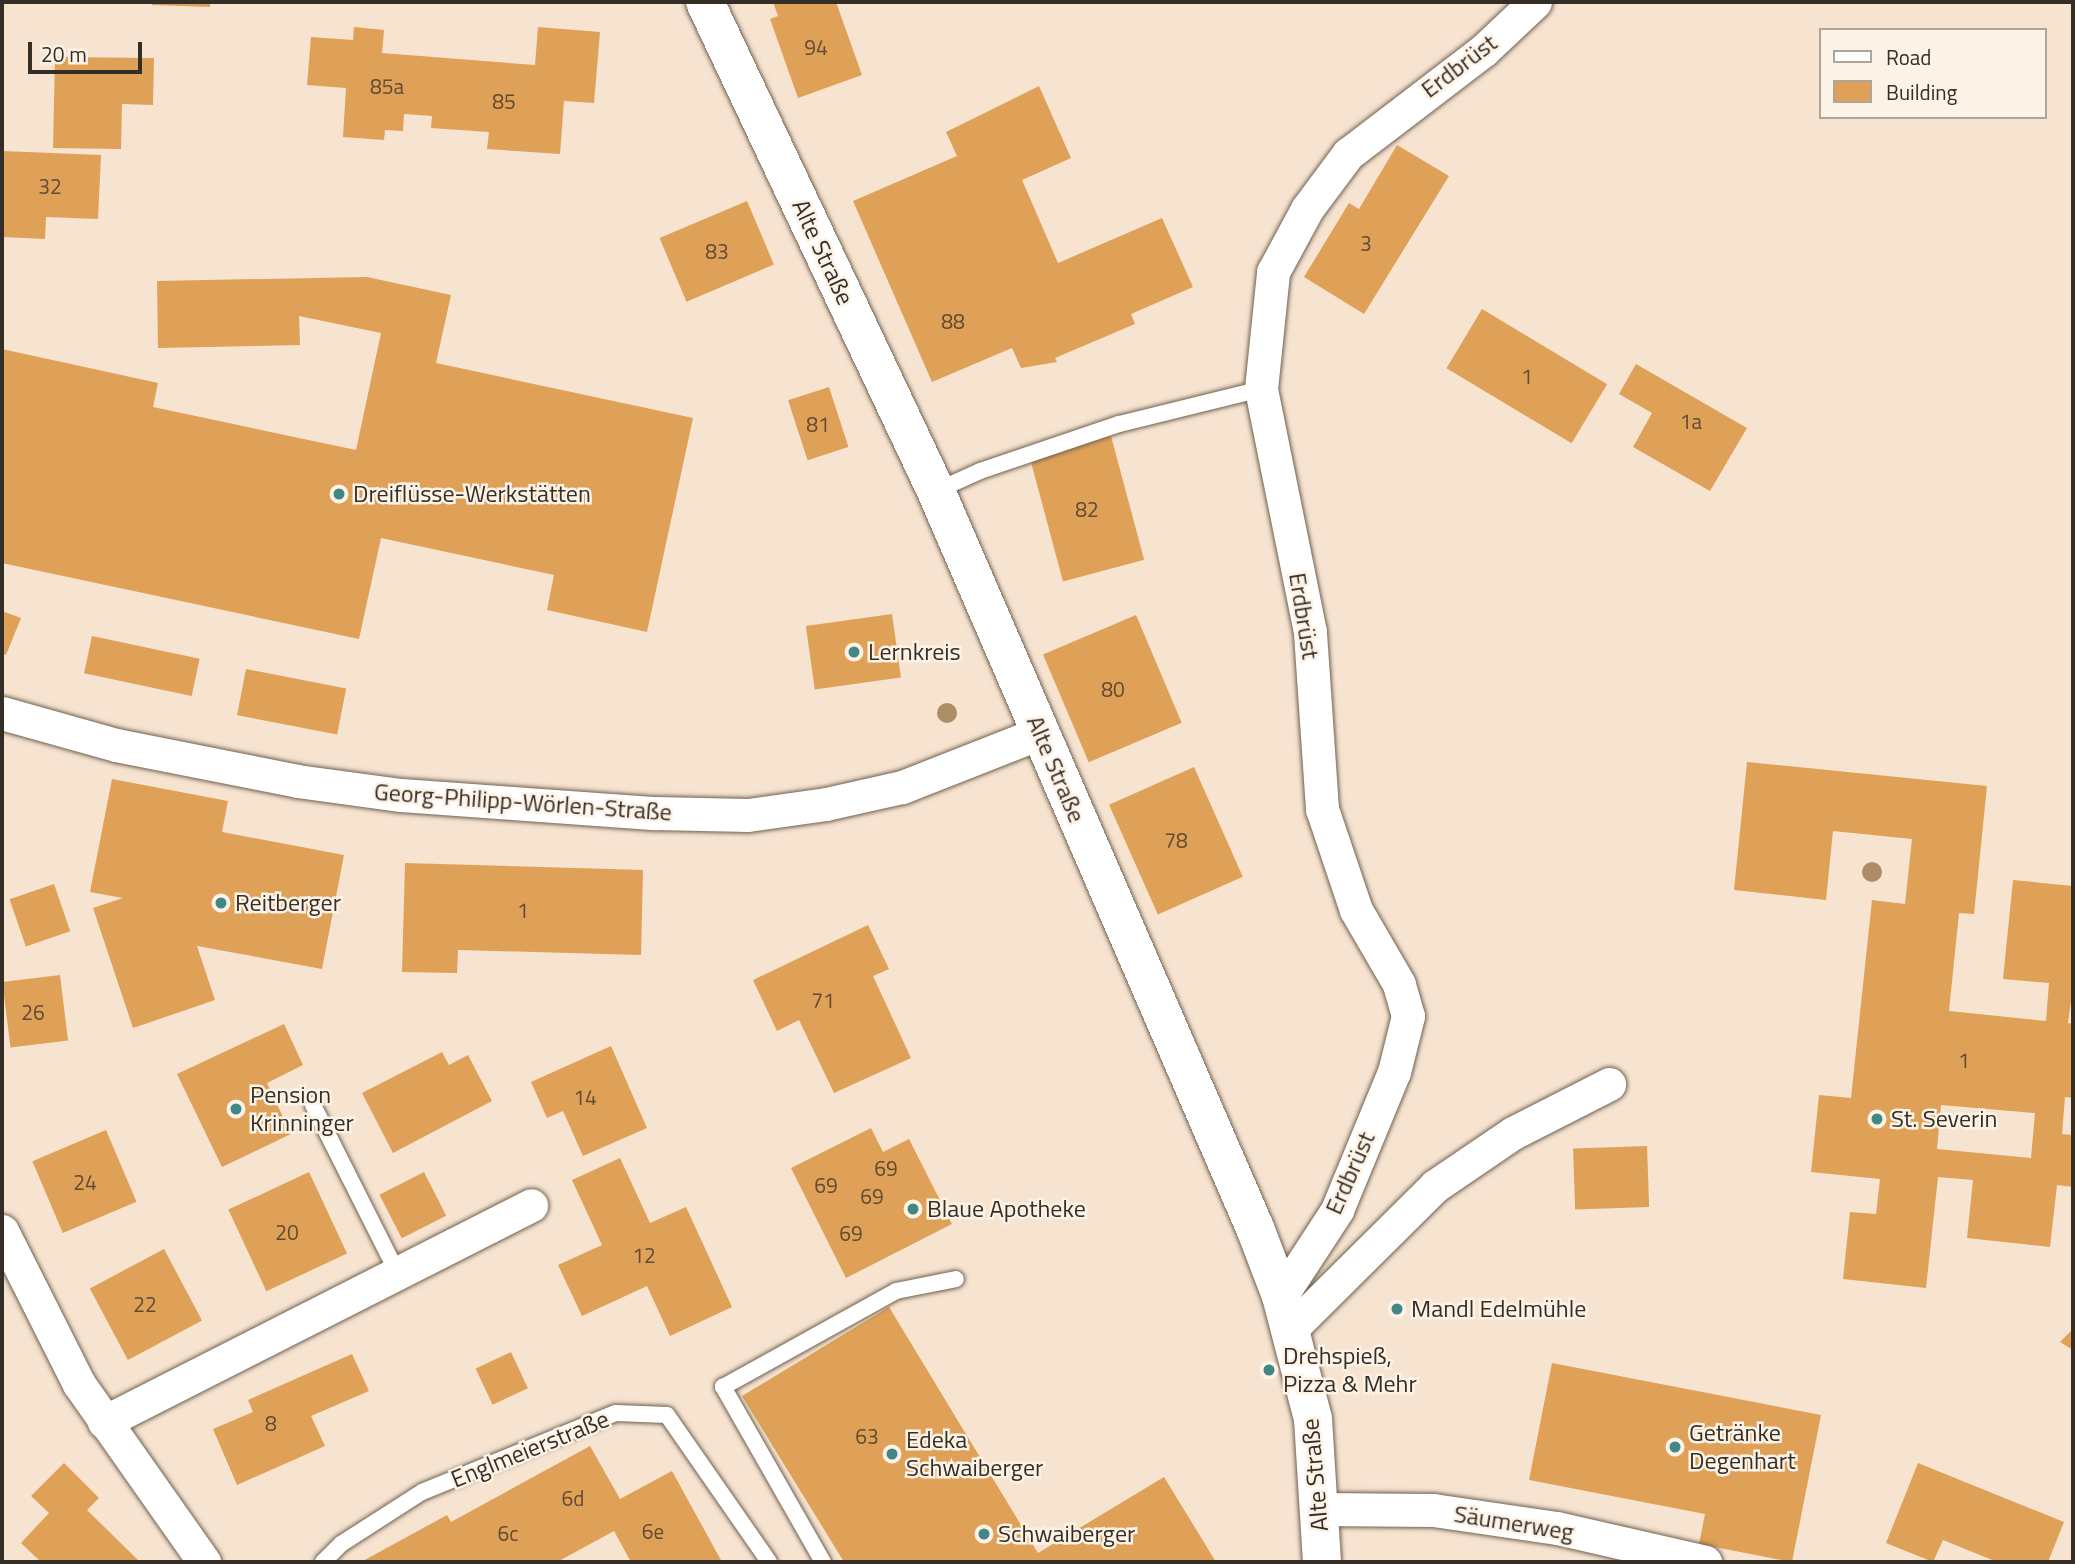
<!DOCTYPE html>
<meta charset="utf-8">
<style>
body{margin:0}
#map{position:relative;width:2075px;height:1564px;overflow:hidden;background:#f6e3d0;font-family:"Titillium Web",sans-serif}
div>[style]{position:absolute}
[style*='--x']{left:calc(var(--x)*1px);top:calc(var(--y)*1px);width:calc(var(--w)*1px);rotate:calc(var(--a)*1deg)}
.building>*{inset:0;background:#dfa157;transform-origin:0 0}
.roads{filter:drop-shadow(0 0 2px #706150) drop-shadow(0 0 2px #706150)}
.service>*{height:16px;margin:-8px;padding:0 8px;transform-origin:8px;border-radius:8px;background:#fff}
.minor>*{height:33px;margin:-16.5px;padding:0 16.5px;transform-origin:16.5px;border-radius:16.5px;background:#fff}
.tertiary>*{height:38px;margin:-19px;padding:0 19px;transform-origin:19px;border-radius:19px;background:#fff}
.trees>*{width:20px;height:20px;margin:-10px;border-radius:50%;background:#ac8d65}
.dots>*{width:19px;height:19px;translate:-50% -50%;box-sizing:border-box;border:4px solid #fdf2e6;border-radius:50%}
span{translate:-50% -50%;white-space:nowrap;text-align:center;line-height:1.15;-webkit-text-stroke:5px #fdf2e6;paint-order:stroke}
.number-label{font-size:21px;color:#604b33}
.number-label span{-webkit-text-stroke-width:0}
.street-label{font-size:24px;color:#352e27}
.poi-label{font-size:24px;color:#352e27}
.left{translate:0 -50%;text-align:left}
.frame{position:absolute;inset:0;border:4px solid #352e27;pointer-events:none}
.legend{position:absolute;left:1819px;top:28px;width:228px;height:91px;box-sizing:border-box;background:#fdf2e6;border:2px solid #ada49a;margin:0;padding:9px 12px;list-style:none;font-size:21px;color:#352e27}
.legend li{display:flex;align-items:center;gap:14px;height:35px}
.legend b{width:35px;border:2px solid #ada49a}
.scale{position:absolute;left:28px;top:42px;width:114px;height:32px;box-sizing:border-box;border:4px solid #352e27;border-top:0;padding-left:9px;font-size:21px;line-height:24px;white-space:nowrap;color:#352e27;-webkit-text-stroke:5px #fdf2e6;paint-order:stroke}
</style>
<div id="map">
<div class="building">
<div style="clip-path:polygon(152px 2px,210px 2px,210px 7px,152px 5px)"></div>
<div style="clip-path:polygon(773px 2px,836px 2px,862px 75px,798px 98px,770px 19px,778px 16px)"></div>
<div style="clip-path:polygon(354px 27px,384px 30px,382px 53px,535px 65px,538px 27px,600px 32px,594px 103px,564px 101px,560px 154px,487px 149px,489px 132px,431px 128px,432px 116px,404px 114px,403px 131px,385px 130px,384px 140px,343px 137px,346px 88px,307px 85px,311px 37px,353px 40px)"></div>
<div style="clip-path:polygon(55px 57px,154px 58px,153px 105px,122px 104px,121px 149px,53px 148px)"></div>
<div style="clip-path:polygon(1039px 86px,1071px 158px,1022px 180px,1058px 263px,1162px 218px,1193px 287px,1131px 314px,1135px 324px,1055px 358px,1057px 362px,1021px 368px,1012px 348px,932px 382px,853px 201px,957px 156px,946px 132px)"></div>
<div style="clip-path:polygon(1397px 145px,1449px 176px,1364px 314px,1304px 277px,1349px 203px,1359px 209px)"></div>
<div style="clip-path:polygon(2px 151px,101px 155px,98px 219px,46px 217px,45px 239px,2px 237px)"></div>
<div style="left:747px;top:201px;width:69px;height:95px;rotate:67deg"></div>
<div style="clip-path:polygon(367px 277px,451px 295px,436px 363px,693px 418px,647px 632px,547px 610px,554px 575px,381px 538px,359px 639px,2px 563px,2px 349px,158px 383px,153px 407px,356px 450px,381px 333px,299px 316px,300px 345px,158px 348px,157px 281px)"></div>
<div style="left:1482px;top:309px;width:146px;height:69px;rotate:31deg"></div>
<div style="clip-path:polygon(1636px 364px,1747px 428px,1710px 491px,1633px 447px,1652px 413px,1619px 394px)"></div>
<div style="left:829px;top:387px;width:63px;height:43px;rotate:72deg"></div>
<div style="left:1111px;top:436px;width:128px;height:84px;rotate:75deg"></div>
<div style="clip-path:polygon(2px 611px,21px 618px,6px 655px,2px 653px)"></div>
<div style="left:892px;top:614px;width:64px;height:87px;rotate:82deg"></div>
<div style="left:1136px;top:615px;width:117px;height:101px;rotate:67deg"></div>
<div style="left:92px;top:636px;width:110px;height:38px;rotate:12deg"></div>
<div style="left:246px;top:669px;width:102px;height:47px;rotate:11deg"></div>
<div style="clip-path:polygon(evenodd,1747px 762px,1987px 786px,1974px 914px,1959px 913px,1949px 1011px,2046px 1021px,2049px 983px,2003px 979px,2013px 880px,2073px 886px,2073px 986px,2068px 1023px,2073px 1024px,2073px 1098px,2065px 1097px,2062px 1134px,2073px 1135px,2073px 1187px,2057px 1185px,2050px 1247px,1967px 1238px,1973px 1180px,1938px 1177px,1926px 1288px,1843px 1279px,1850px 1212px,1876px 1214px,1880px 1179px,1811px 1172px,1819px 1095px,1851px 1098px,1872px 900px,1905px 904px,1912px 839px,1833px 831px,1826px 900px,1734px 890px,1747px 762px,1941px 1105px,2035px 1113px,2031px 1158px,1937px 1149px,1941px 1105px)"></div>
<div style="left:1194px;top:767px;width:120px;height:93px;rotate:66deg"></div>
<div style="clip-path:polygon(112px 779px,228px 801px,222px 832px,344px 855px,322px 969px,197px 946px,215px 1000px,133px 1028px,93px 908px,123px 898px,90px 892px)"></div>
<div style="clip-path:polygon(405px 863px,643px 870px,641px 955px,458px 950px,457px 973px,402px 972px)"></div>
<div style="left:54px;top:884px;width:50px;height:47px;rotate:71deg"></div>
<div style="clip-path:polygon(868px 925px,889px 969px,873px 976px,911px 1058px,834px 1093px,799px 1020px,777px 1031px,753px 980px)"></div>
<div style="left:60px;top:975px;width:66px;height:58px;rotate:83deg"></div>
<div style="clip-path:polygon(284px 1024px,303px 1065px,267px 1083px,291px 1134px,222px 1167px,177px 1074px)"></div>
<div style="clip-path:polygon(611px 1046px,647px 1128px,583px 1156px,563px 1111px,547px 1118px,531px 1082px)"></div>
<div style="clip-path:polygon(442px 1052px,449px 1065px,468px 1055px,492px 1101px,393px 1153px,362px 1093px)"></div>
<div style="clip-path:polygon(871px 1128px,883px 1152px,909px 1139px,952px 1224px,846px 1278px,791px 1168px)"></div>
<div style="left:106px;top:1130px;width:78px;height:80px;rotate:67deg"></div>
<div style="left:1647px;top:1146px;width:61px;height:74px;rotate:88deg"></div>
<div style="clip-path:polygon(620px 1158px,650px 1223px,686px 1207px,732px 1307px,670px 1336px,647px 1286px,582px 1316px,558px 1265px,602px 1245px,572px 1180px)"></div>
<div style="left:309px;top:1172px;width:90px;height:89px;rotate:65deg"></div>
<div style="left:424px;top:1172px;width:49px;height:50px;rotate:63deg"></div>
<div style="left:164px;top:1249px;width:81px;height:84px;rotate:62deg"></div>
<div style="clip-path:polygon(889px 1307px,1038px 1553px,1164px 1477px,1216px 1562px,844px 1562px,742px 1396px)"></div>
<div style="clip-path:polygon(2073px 1329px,2073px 1350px,2060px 1342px)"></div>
<div style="left:511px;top:1352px;width:40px;height:39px;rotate:65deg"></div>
<div style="clip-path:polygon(352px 1354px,369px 1391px,311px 1416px,325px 1446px,237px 1485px,213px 1429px,253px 1412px,248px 1400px)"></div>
<div style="clip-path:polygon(1552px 1363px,1821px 1415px,1792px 1562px,1699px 1544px,1705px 1514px,1529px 1480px)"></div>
<div style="clip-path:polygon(590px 1446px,620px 1499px,672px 1471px,722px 1562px,631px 1562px,614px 1531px,557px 1562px,361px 1562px,447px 1515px,451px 1522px)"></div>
<div style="clip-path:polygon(64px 1463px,99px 1498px,87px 1510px,140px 1562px,41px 1562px,21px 1543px,49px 1513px,31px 1496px)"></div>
<div style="clip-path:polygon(1918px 1463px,2064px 1522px,2048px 1562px,1997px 1562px,1943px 1540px,1933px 1562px,1886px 1543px)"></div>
</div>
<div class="roads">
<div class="service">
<div style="--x:936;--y:491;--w:48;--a:-24.4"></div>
<div style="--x:980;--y:471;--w:147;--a:-18.7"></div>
<div style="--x:1119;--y:424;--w:146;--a:-13.8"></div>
<div style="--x:313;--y:1105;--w:189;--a:63.3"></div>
<div style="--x:323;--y:1562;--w:25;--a:-45"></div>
<div style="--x:341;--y:1544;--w:96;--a:-32.7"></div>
<div style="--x:422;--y:1492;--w:209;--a:-22.2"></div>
<div style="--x:616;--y:1413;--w:51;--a:2.2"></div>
<div style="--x:667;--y:1415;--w:179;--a:55.2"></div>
<div style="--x:823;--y:1562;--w:202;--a:-119.7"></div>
<div style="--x:723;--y:1387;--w:198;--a:-29"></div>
<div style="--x:896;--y:1291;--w:61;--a:-11.3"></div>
</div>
<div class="minor">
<div style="--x:2;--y:713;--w:118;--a:15.7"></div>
<div style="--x:116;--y:745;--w:185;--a:11.2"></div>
<div style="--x:297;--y:781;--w:105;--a:7.7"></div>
<div style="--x:401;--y:795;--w:255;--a:4.1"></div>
<div style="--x:655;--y:813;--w:93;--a:1.2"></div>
<div style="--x:748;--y:815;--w:79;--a:-8"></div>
<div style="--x:826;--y:804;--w:78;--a:-12.6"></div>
<div style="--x:902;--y:787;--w:148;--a:-21.4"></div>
<div style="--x:2;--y:1231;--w:171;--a:63.3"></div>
<div style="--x:79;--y:1384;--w:218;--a:54.9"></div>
<div style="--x:1281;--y:1296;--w:103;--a:-56.9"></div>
<div style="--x:1337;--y:1210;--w:149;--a:-67.6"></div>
<div style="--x:1394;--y:1072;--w:58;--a:-76"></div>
<div style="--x:1408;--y:1016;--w:33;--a:-106"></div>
<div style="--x:1399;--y:984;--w:86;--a:-120.2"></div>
<div style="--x:1356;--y:910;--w:107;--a:-108.6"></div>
<div style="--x:1322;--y:809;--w:177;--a:-93.9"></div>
<div style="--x:1310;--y:632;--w:248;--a:-101.4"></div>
<div style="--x:1261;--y:389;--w:118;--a:-84.1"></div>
<div style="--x:1273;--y:272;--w:72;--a:-61.6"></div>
<div style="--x:1307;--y:209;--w:69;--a:-53.3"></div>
<div style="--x:1348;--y:154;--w:171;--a:-37.4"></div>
<div style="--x:1484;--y:50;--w:70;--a:-43.3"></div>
<div style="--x:1290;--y:1330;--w:204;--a:-44.8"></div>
<div style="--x:1435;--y:1186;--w:94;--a:-34.2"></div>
<div style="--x:1513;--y:1133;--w:108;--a:-27"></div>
<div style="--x:104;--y:1422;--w:479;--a:-26.9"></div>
<div style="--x:1319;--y:1509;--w:114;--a:0.5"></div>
<div style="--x:1433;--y:1510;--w:125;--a:8.3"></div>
<div style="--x:1557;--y:1528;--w:152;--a:12.9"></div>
</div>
<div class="tertiary">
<div style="--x:705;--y:2;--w:541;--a:64.71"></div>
<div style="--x:936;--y:491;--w:803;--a:66.6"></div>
<div style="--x:1255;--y:1228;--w:73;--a:69.1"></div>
<div style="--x:1281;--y:1296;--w:127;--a:75.4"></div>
<div style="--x:1313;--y:1419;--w:143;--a:86.4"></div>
</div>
</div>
<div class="trees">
<div style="left:947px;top:713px"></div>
<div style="left:1872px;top:872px"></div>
</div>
<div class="dots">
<div style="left:339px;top:494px;background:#418884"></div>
<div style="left:854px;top:652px;background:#418884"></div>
<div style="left:221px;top:903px;background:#418884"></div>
<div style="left:236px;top:1109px;background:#418884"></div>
<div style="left:1877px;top:1119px;background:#418884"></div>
<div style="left:913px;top:1209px;background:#418884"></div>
<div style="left:1397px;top:1309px;background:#418884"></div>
<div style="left:1269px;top:1370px;background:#418884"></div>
<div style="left:1675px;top:1447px;background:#418884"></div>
<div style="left:892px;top:1454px;background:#418884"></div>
<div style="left:984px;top:1534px;background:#418884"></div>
</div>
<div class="number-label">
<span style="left:816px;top:47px">94</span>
<span style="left:387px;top:86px">85a</span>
<span style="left:504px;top:101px">85</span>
<span style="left:50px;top:186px">32</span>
<span style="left:1366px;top:243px">3</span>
<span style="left:717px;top:251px">83</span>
<span style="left:953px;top:321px">88</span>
<span style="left:1527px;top:376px">1</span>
<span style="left:1691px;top:421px">1a</span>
<span style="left:818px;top:424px">81</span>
<span style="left:1087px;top:509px">82</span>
<span style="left:1113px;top:689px">80</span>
<span style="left:1176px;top:840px">78</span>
<span style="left:523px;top:910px">1</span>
<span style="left:823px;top:1000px">71</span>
<span style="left:33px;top:1012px">26</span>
<span style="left:1964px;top:1060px">1</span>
<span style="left:585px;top:1097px">14</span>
<span style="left:886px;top:1168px">69</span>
<span style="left:85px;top:1182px">24</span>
<span style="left:826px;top:1185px">69</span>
<span style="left:872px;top:1196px">69</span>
<span style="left:287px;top:1232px">20</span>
<span style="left:851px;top:1233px">69</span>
<span style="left:644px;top:1255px">12</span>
<span style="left:145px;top:1304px">22</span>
<span style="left:271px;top:1423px">8</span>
<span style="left:867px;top:1436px">63</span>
<span style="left:573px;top:1498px">6d</span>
<span style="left:653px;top:1531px">6e</span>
<span style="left:508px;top:1533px">6c</span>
</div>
<div class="street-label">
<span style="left:1459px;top:66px;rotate:-37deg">Erdbrüst</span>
<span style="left:823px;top:252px;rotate:65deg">Alte Straße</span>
<span style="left:1304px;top:616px;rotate:81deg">Erdbrüst</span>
<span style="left:1056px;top:769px;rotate:67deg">Alte Straße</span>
<span style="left:523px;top:802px;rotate:4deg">Georg-Philipp-Wörlen-Straße</span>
<span style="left:1350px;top:1173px;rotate:-66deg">Erdbrüst</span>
<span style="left:530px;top:1449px;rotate:-22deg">Englmeierstraße</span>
<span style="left:1315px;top:1475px;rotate:-95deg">Alte Straße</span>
<span style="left:1514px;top:1523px;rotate:9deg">Säumerweg</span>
</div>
<div class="poi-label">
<span class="left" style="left:353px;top:494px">Dreiflüsse-Werkstätten</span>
<span class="left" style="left:868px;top:652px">Lernkreis</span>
<span class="left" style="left:235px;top:903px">Reitberger</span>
<span class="left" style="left:250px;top:1109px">Pension<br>Krinninger</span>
<span class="left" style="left:1891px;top:1119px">St. Severin</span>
<span class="left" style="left:927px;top:1209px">Blaue Apotheke</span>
<span class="left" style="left:1411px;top:1309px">Mandl Edelmühle</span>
<span class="left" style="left:1283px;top:1370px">Drehspieß,<br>Pizza &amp; Mehr</span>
<span class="left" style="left:1689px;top:1447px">Getränke<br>Degenhart</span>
<span class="left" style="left:906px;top:1454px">Edeka<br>Schwaiberger</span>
<span class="left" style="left:998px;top:1534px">Schwaiberger</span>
</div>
<div class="frame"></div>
<ul class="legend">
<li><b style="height:9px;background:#fff"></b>Road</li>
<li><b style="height:19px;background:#dfa157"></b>Building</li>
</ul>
<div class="scale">20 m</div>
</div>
